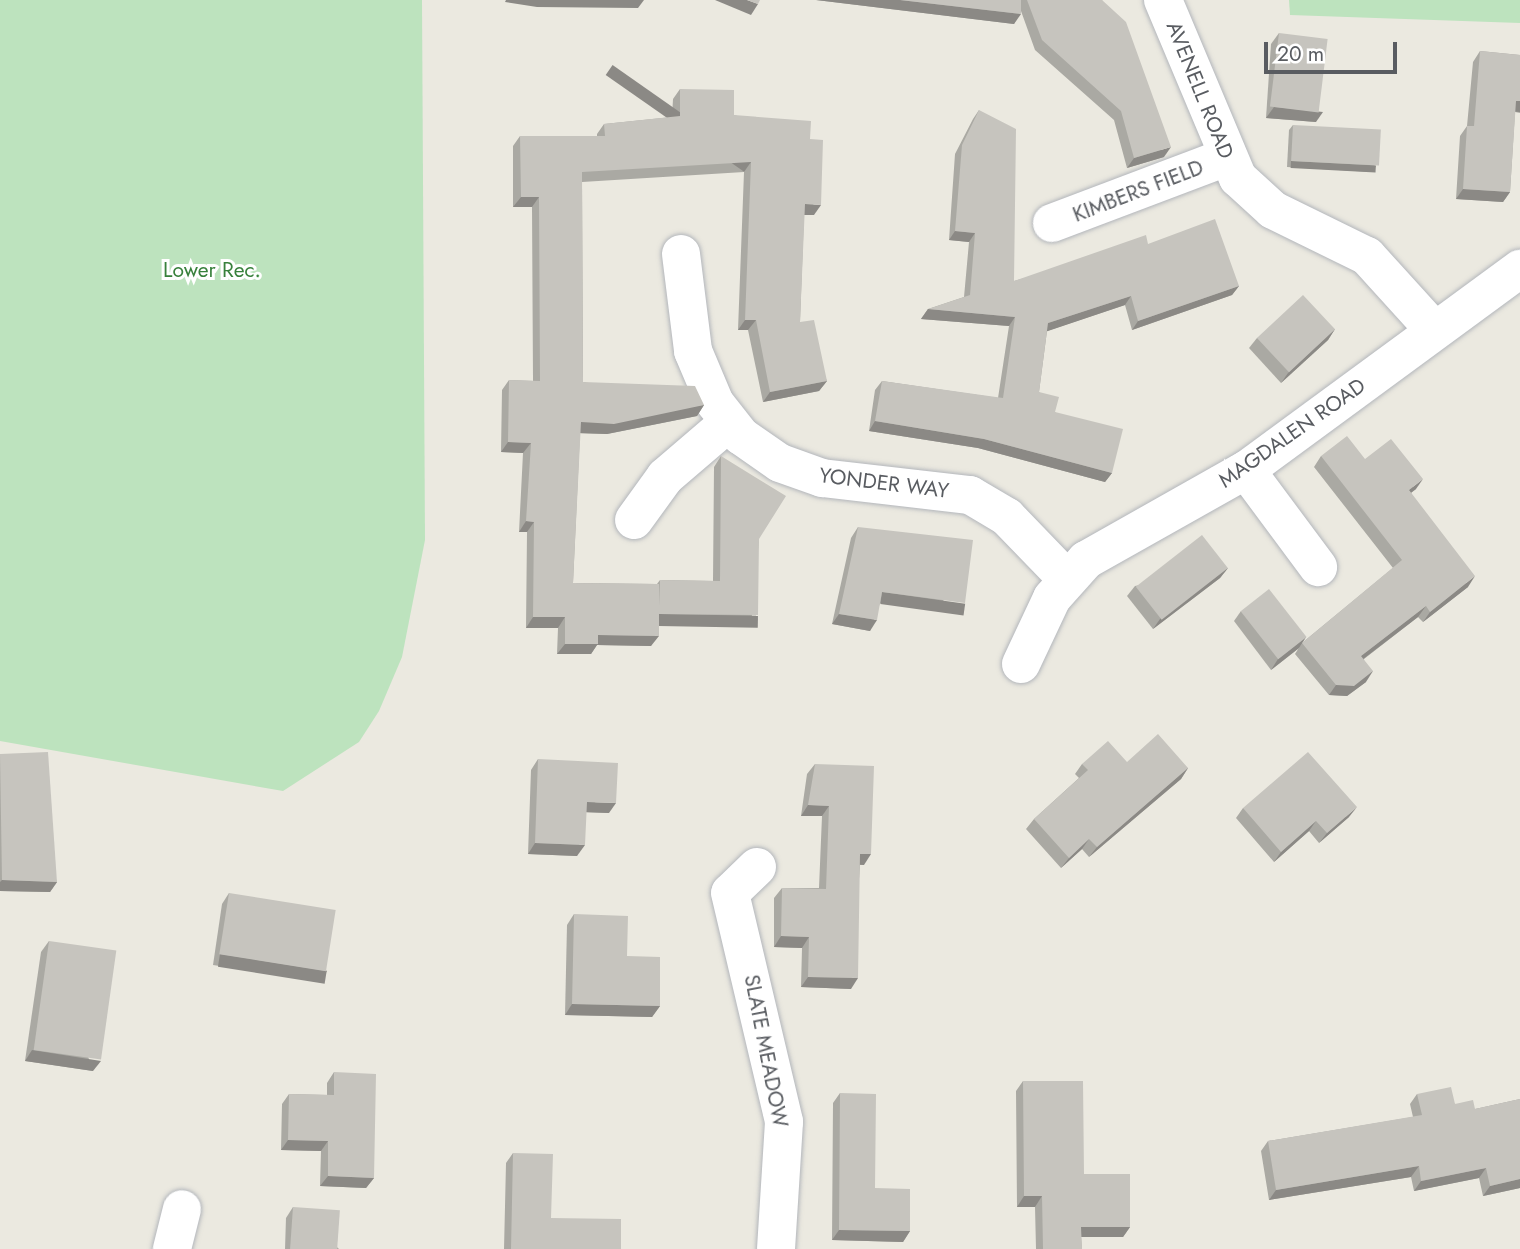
<!DOCTYPE html>
<style>
body{margin:0}
#map{position:relative;width:1520px;height:1249px;overflow:hidden;background:#ebe9e0;font-family:Jost,sans-serif}
div>[style]{position:absolute}
[style*='--x']{left:calc(var(--x)*1px);top:calc(var(--y)*1px);width:calc(var(--w)*1px);rotate:calc(var(--a)*1deg)}
.green>*{inset:0;background:#bde3be}
.roads{filter:drop-shadow(0 0 2px #b3b6bb) drop-shadow(0 0 2px #b3b6bb)}
.minor>*{height:38px;margin:-19px;padding:0 19px;transform-origin:19px;border-radius:19px;background:#fff}
.wall>*{inset:0;background:#aaa9a3}
.shaded-wall>*{inset:0;background:#8b8985;transform-origin:0 0}
.building>*{inset:0;background:#c6c4be;transform-origin:0 0}
span{translate:-50% -50%;white-space:nowrap;text-align:center;line-height:1.15;-webkit-text-stroke:6px #fff;paint-order:stroke}
.street-label{font-size:21px;color:#595c61}
.park-label{font-size:21px;color:#38813c}
.scale{position:absolute;left:1264px;top:42px;width:133px;height:32px;box-sizing:border-box;border:4px solid #595c61;border-top:0;padding-left:9px;font-size:21px;line-height:24px;white-space:nowrap;color:#595c61;-webkit-text-stroke:5px #fff;paint-order:stroke}
</style>
<div id="map">
<div class="green">
<div style="clip-path:polygon(0 0,422px 0,425px 540px,402px 657px,379px 711px,359px 742px,283px 791px,0 741px)"></div>
<div style="clip-path:polygon(1289px 0,1520px 0,1520px 23px,1290px 15px)"></div>
</div>
<div class="roads">
<div class="minor">
<div style="--x:1163;--y:0;--w:193;--a:67.2"></div>
<div style="--x:1238;--y:178;--w:47;--a:42.4"></div>
<div style="--x:1273;--y:210;--w:105;--a:26.1"></div>
<div style="--x:1367;--y:256;--w:100;--a:47.8"></div>
<div style="--x:1052;--y:223;--w:184;--a:-20.7"></div>
<div style="--x:681;--y:254;--w:98;--a:82.9"></div>
<div style="--x:693;--y:351;--w:56;--a:67.1"></div>
<div style="--x:715;--y:403;--w:42;--a:51.8"></div>
<div style="--x:741;--y:436;--w:47;--a:34.7"></div>
<div style="--x:780;--y:463;--w:45;--a:19.7"></div>
<div style="--x:822;--y:478;--w:149;--a:6.6"></div>
<div style="--x:970;--y:495;--w:43;--a:30.7"></div>
<div style="--x:1007;--y:517;--w:85;--a:46"></div>
<div style="--x:1246;--y:470;--w:121;--a:53.4"></div>
<div style="--x:634;--y:520;--w:53;--a:-54.2"></div>
<div style="--x:665;--y:477;--w:83;--a:-40.6"></div>
<div style="--x:1021;--y:664;--w:73;--a:-64.8"></div>
<div style="--x:1052;--y:598;--w:51;--a:-48.2"></div>
<div style="--x:1086;--y:560;--w:184;--a:-29.4"></div>
<div style="--x:1246;--y:470;--w:340;--a:-36.3"></div>
<div style="--x:757;--y:867;--w:37;--a:136"></div>
<div style="--x:730;--y:893;--w:235;--a:76.7"></div>
<div style="--x:784;--y:1122;--w:127;--a:93.6"></div>
<div style="--x:172;--y:1249;--w:41;--a:-76"></div>
</div>
</div>
<div class="wall">
<div style="clip-path:polygon(816px 0,1102px 0,1164px 157px,1127px 168px,1114px 120px,1035px 50px,1021px 11px,1014px 24px)"></div>
<div style="clip-path:polygon(1279px 33px,1316px 122px,1266px 118px,1271px 44px)"></div>
<div style="clip-path:polygon(1480px 51px,1520px 55px,1520px 113px,1515px 112px,1510px 192px,1503px 202px,1456px 199px,1460px 136px,1467px 126px,1473px 62px)"></div>
<div style="clip-path:polygon(680px 89px,734px 115px,810px 139px,814px 215px,804px 215px,800px 322px,827px 381px,819px 391px,763px 402px,748px 330px,738px 330px,744px 172px,582px 182px,583px 382px,704px 405px,697px 416px,607px 434px,580px 433px,573px 583px,657px 584px,660px 580px,713px 581px,714px 467px,721px 456px,759px 539px,751px 625px,659px 624px,651px 646px,597px 645px,591px 654px,557px 654px,558px 628px,526px 628px,527px 532px,519px 532px,523px 453px,501px 452px,502px 390px,509px 380px,533px 381px,532px 207px,513px 207px,513px 146px,520px 136px,597px 136px,597px 134px,604px 124px,672px 117px,673px 99px)"></div>
<div style="clip-path:polygon(979px 110px,1014px 281px,1148px 244px,1239px 286px,1232px 295px,1132px 330px,1125px 305px,1047px 331px,1039px 392px,1055px 412px,1112px 473px,1105px 482px,978px 448px,869px 431px,875px 390px,882px 381px,998px 398px,1009px 326px,921px 319px,928px 309px,964px 297px,969px 242px,949px 240px,955px 154px,973px 119px)"></div>
<div style="clip-path:polygon(1293px 125px,1376px 166px,1372px 172px,1287px 167px,1289px 130px)"></div>
<div style="clip-path:polygon(1335px 329px,1328px 340px,1281px 383px,1249px 348px,1257px 338px)"></div>
<div style="clip-path:polygon(1321px 456px,1365px 459px,1416px 489px,1411px 493px,1468px 587px,1423px 622px,1418px 617px,1364px 659px,1366px 682px,1347px 696px,1329px 695px,1295px 654px,1302px 643px,1393px 568px,1314px 467px)"></div>
<div style="clip-path:polygon(858px 527px,958px 613px,880px 603px,870px 631px,832px 624px,851px 538px)"></div>
<div style="clip-path:polygon(1228px 568px,1220px 578px,1153px 629px,1127px 596px,1135px 586px)"></div>
<div style="clip-path:polygon(1241px 611px,1306px 637px,1299px 648px,1271px 670px,1234px 621px)"></div>
<div style="clip-path:polygon(0 754px,57px 882px,50px 892px,0 891px)"></div>
<div style="clip-path:polygon(538px 759px,609px 813px,586px 812px,577px 856px,528px 854px,531px 770px)"></div>
<div style="clip-path:polygon(1127px 762px,1188px 768px,1181px 779px,1089px 857px,1082px 849px,1061px 868px,1026px 829px,1034px 819px,1079px 778px,1075px 774px,1082px 764px)"></div>
<div style="clip-path:polygon(815px 764px,864px 865px,860px 865px,851px 989px,801px 987px,802px 948px,774px 947px,774px 898px,782px 888px,819px 888px,822px 816px,801px 816px,807px 774px)"></div>
<div style="clip-path:polygon(1243px 808px,1349px 817px,1319px 843px,1309px 831px,1274px 862px,1236px 818px)"></div>
<div style="clip-path:polygon(229px 893px,327px 971px,320px 982px,213px 965px,222px 904px)"></div>
<div style="clip-path:polygon(574px 914px,627px 956px,660px 1006px,652px 1017px,565px 1015px,567px 925px)"></div>
<div style="clip-path:polygon(49px 941px,93px 1071px,25px 1061px,41px 952px)"></div>
<div style="clip-path:polygon(334px 1072px,374px 1178px,366px 1188px,320px 1186px,321px 1151px,281px 1150px,282px 1104px,289px 1094px,327px 1095px,327px 1083px)"></div>
<div style="clip-path:polygon(1023px 1081px,1084px 1174px,1130px 1227px,1123px 1237px,1081px 1237px,1082px 1249px,1036px 1249px,1035px 1207px,1017px 1207px,1016px 1091px)"></div>
<div style="clip-path:polygon(840px 1093px,875px 1188px,910px 1231px,903px 1242px,832px 1240px,833px 1103px)"></div>
<div style="clip-path:polygon(1417px 1094px,1475px 1109px,1520px 1099px,1520px 1188px,1483px 1196px,1479px 1178px,1414px 1191px,1411px 1177px,1269px 1200px,1261px 1151px,1268px 1141px,1413px 1117px,1410px 1104px)"></div>
<div style="clip-path:polygon(513px 1153px,551px 1218px,621px 1249px,504px 1249px,506px 1163px)"></div>
<div style="clip-path:polygon(293px 1207px,339px 1249px,285px 1249px,286px 1218px)"></div>
</div>
<div class="shaded-wall">
<div style="clip-path:polygon(506px 0,644px 0,638px 8px,537px 7px,505px 2px)"></div>
<div style="clip-path:polygon(715px 0,747px 0,758px 4px,751px 15px)"></div>
<div style="clip-path:polygon(816px 0,900px 0,1021px 14px,1014px 24px)"></div>
<div style="clip-path:polygon(1516px 101px,1520px 101px,1520px 112px,1508px 111px)"></div>
<div style="clip-path:polygon(1274px 107px,1323px 112px,1316px 122px,1266px 118px)"></div>
<div style="clip-path:polygon(1171px 147px,1164px 157px,1127px 168px,1134px 158px)"></div>
<div style="left:1291px;top:161px;width:85px;height:7px;rotate:3deg"></div>
<div style="left:751px;top:162px;width:12px;height:169px;rotate:125deg"></div>
<div style="clip-path:polygon(1463px 189px,1510px 192px,1503px 202px,1456px 199px)"></div>
<div style="clip-path:polygon(521px 197px,539px 197px,532px 207px,513px 207px)"></div>
<div style="clip-path:polygon(805px 204px,821px 205px,814px 215px,797px 215px)"></div>
<div style="clip-path:polygon(955px 231px,975px 233px,969px 242px,949px 240px)"></div>
<div style="clip-path:polygon(1239px 286px,1232px 295px,1132px 330px,1138px 321px)"></div>
<div style="clip-path:polygon(1131px 296px,1125px 305px,1042px 333px,1048px 323px)"></div>
<div style="clip-path:polygon(928px 309px,1015px 317px,1009px 326px,921px 319px)"></div>
<div style="clip-path:polygon(745px 320px,756px 320px,748px 330px,738px 330px)"></div>
<div style="clip-path:polygon(1335px 329px,1328px 340px,1281px 383px,1288px 373px)"></div>
<div style="clip-path:polygon(827px 381px,819px 391px,763px 402px,770px 392px)"></div>
<div style="clip-path:polygon(704px 405px,697px 416px,607px 434px,574px 433px,581px 422px)"></div>
<div style="clip-path:polygon(875px 421px,984px 439px,1112px 473px,1105px 482px,978px 448px,869px 431px)"></div>
<div style="clip-path:polygon(508px 442px,531px 443px,523px 453px,501px 452px)"></div>
<div style="clip-path:polygon(1423px 479px,1416px 489px,1401px 500px,1409px 490px)"></div>
<div style="clip-path:polygon(526px 521px,534px 522px,527px 532px,519px 532px)"></div>
<div style="clip-path:polygon(1228px 568px,1220px 578px,1153px 629px,1160px 619px)"></div>
<div style="clip-path:polygon(1475px 576px,1468px 587px,1423px 622px,1430px 612px)"></div>
<div style="left:882px;top:592px;width:84px;height:12px;rotate:8deg"></div>
<div style="clip-path:polygon(1426px 606px,1418px 617px,1354px 666px,1361px 656px)"></div>
<div style="left:659px;top:614px;width:99px;height:12px;rotate:1deg"></div>
<div style="clip-path:polygon(839px 614px,877px 620px,870px 631px,832px 624px)"></div>
<div style="clip-path:polygon(533px 617px,565px 617px,558px 628px,526px 628px)"></div>
<div style="clip-path:polygon(598px 635px,659px 636px,651px 646px,597px 645px,591px 654px,557px 654px,565px 644px)"></div>
<div style="clip-path:polygon(1306px 637px,1299px 648px,1271px 670px,1278px 659px)"></div>
<div style="clip-path:polygon(1373px 671px,1366px 682px,1347px 696px,1329px 695px,1336px 685px)"></div>
<div style="clip-path:polygon(1188px 768px,1181px 779px,1089px 857px,1097px 847px)"></div>
<div style="clip-path:polygon(587px 802px,616px 803px,609px 813px,579px 812px)"></div>
<div style="clip-path:polygon(808px 805px,829px 806px,822px 816px,801px 816px)"></div>
<div style="clip-path:polygon(1357px 807px,1349px 817px,1319px 843px,1327px 833px)"></div>
<div style="clip-path:polygon(1316px 821px,1309px 831px,1274px 862px,1281px 852px)"></div>
<div style="clip-path:polygon(1089px 839px,1082px 849px,1061px 868px,1069px 858px)"></div>
<div style="clip-path:polygon(535px 843px,585px 845px,577px 856px,528px 854px)"></div>
<div style="clip-path:polygon(860px 854px,871px 854px,864px 865px,853px 864px)"></div>
<div style="clip-path:polygon(2px 880px,57px 882px,50px 892px,0 891px,0 882px)"></div>
<div style="clip-path:polygon(781px 936px,809px 937px,802px 948px,774px 947px)"></div>
<div style="left:220px;top:954px;width:108px;height:13px;rotate:9deg"></div>
<div style="clip-path:polygon(808px 977px,858px 978px,851px 989px,801px 987px)"></div>
<div style="clip-path:polygon(572px 1004px,660px 1006px,652px 1017px,565px 1015px)"></div>
<div style="clip-path:polygon(32px 1050px,101px 1061px,93px 1071px,25px 1061px)"></div>
<div style="clip-path:polygon(288px 1140px,328px 1141px,321px 1151px,281px 1150px)"></div>
<div style="clip-path:polygon(1419px 1166px,1411px 1177px,1269px 1200px,1276px 1190px)"></div>
<div style="clip-path:polygon(1486px 1168px,1479px 1178px,1414px 1191px,1421px 1181px)"></div>
<div style="clip-path:polygon(328px 1176px,374px 1178px,366px 1188px,320px 1186px)"></div>
<div style="clip-path:polygon(1520px 1179px,1520px 1188px,1483px 1196px,1490px 1186px)"></div>
<div style="clip-path:polygon(1024px 1196px,1042px 1196px,1035px 1207px,1017px 1207px)"></div>
<div style="clip-path:polygon(1081px 1227px,1130px 1227px,1123px 1237px,1074px 1237px)"></div>
<div style="clip-path:polygon(839px 1230px,910px 1231px,903px 1242px,832px 1240px)"></div>
</div>
<div class="building">
<div style="clip-path:polygon(747px 0,760px 0,758px 4px)"></div>
<div style="clip-path:polygon(900px 0,1021px 0,1021px 14px)"></div>
<div style="clip-path:polygon(1027px 0,1102px 0,1126px 22px,1171px 147px,1134px 158px,1121px 111px,1042px 40px)"></div>
<div style="left:1279px;top:33px;width:49px;height:74px;rotate:7deg"></div>
<div style="clip-path:polygon(1480px 51px,1520px 55px,1520px 101px,1516px 101px,1510px 192px,1463px 189px,1467px 126px,1474px 126px)"></div>
<div style="clip-path:polygon(680px 89px,734px 90px,734px 115px,811px 121px,810px 139px,823px 140px,821px 205px,805px 204px,800px 322px,814px 320px,827px 381px,770px 392px,756px 320px,745px 320px,751px 162px,582px 172px,583px 382px,695px 386px,704px 405px,614px 424px,581px 422px,573px 583px,659px 584px,659px 606px,660px 580px,720px 581px,721px 456px,786px 496px,759px 539px,758px 615px,659px 614px,659px 636px,598px 635px,598px 644px,565px 644px,565px 617px,533px 617px,534px 522px,526px 521px,531px 443px,508px 442px,509px 380px,540px 381px,539px 197px,521px 197px,520px 136px,605px 136px,604px 124px,680px 116px)"></div>
<div style="clip-path:polygon(979px 110px,1016px 129px,1014px 281px,1146px 235px,1148px 244px,1215px 219px,1239px 286px,1138px 321px,1131px 296px,1048px 323px,1039px 392px,1059px 397px,1055px 412px,1123px 429px,1112px 473px,984px 439px,875px 421px,882px 381px,1003px 398px,1015px 317px,928px 309px,970px 295px,975px 233px,955px 231px,962px 145px)"></div>
<div style="left:1293px;top:125px;width:88px;height:36px;rotate:3deg"></div>
<div style="left:1303px;top:295px;width:47px;height:63px;rotate:47deg"></div>
<div style="clip-path:polygon(1347px 436px,1365px 459px,1391px 439px,1423px 479px,1409px 490px,1475px 576px,1430px 612px,1426px 606px,1361px 656px,1373px 671px,1354px 686px,1336px 685px,1302px 643px,1402px 560px,1321px 456px)"></div>
<div style="clip-path:polygon(858px 527px,973px 540px,965px 603px,882px 592px,877px 620px,839px 614px)"></div>
<div style="left:1202px;top:535px;width:42px;height:84px;rotate:52deg"></div>
<div style="left:1269px;top:589px;width:61px;height:36px;rotate:52deg"></div>
<div style="clip-path:polygon(1158px 734px,1188px 768px,1097px 847px,1089px 839px,1069px 858px,1034px 819px,1088px 770px,1082px 764px,1108px 741px,1127px 762px)"></div>
<div style="clip-path:polygon(48px 752px,57px 882px,2px 880px,0 754px)"></div>
<div style="clip-path:polygon(1308px 752px,1357px 807px,1327px 833px,1316px 821px,1281px 852px,1243px 808px)"></div>
<div style="clip-path:polygon(538px 759px,618px 763px,616px 803px,587px 802px,585px 845px,535px 843px)"></div>
<div style="clip-path:polygon(815px 764px,874px 766px,871px 854px,860px 854px,858px 978px,808px 977px,809px 937px,781px 936px,782px 888px,826px 889px,829px 806px,808px 805px)"></div>
<div style="left:229px;top:893px;width:108px;height:62px;rotate:9deg"></div>
<div style="clip-path:polygon(574px 914px,628px 916px,627px 956px,660px 957px,660px 1006px,572px 1004px)"></div>
<div style="left:49px;top:941px;width:68px;height:110px;rotate:8deg"></div>
<div style="clip-path:polygon(334px 1072px,376px 1074px,374px 1178px,328px 1176px,328px 1141px,288px 1140px,289px 1094px,334px 1095px)"></div>
<div style="clip-path:polygon(1023px 1081px,1083px 1081px,1084px 1174px,1130px 1174px,1130px 1227px,1081px 1227px,1082px 1249px,1043px 1249px,1042px 1196px,1024px 1196px)"></div>
<div style="clip-path:polygon(1451px 1087px,1455px 1104px,1473px 1100px,1475px 1109px,1520px 1099px,1520px 1179px,1490px 1186px,1486px 1168px,1421px 1181px,1419px 1166px,1276px 1190px,1268px 1141px,1422px 1115px,1417px 1094px)"></div>
<div style="clip-path:polygon(840px 1093px,876px 1094px,875px 1188px,910px 1189px,910px 1231px,839px 1230px)"></div>
<div style="clip-path:polygon(513px 1153px,553px 1154px,551px 1218px,621px 1219px,621px 1249px,511px 1249px)"></div>
<div style="left:293px;top:1207px;width:47px;height:42px;rotate:4deg"></div>
</div>
<div class="street-label">
<span style="left:1200px;top:90px;rotate:68deg">AVENELL ROAD</span>
<span style="left:1138px;top:191px;rotate:-21deg">KIMBERS FIELD</span>
<span style="left:1292px;top:433px;rotate:-35deg">MAGDALEN ROAD</span>
<span style="left:884px;top:483px;rotate:7deg">YONDER WAY</span>
<span style="left:766px;top:1051px;rotate:79deg">SLATE MEADOW</span>
</div>
<div class="park-label">
<span style="left:212px;top:270px">Lower Rec.</span>
</div>
<div class="scale">20 m</div>
</div>
